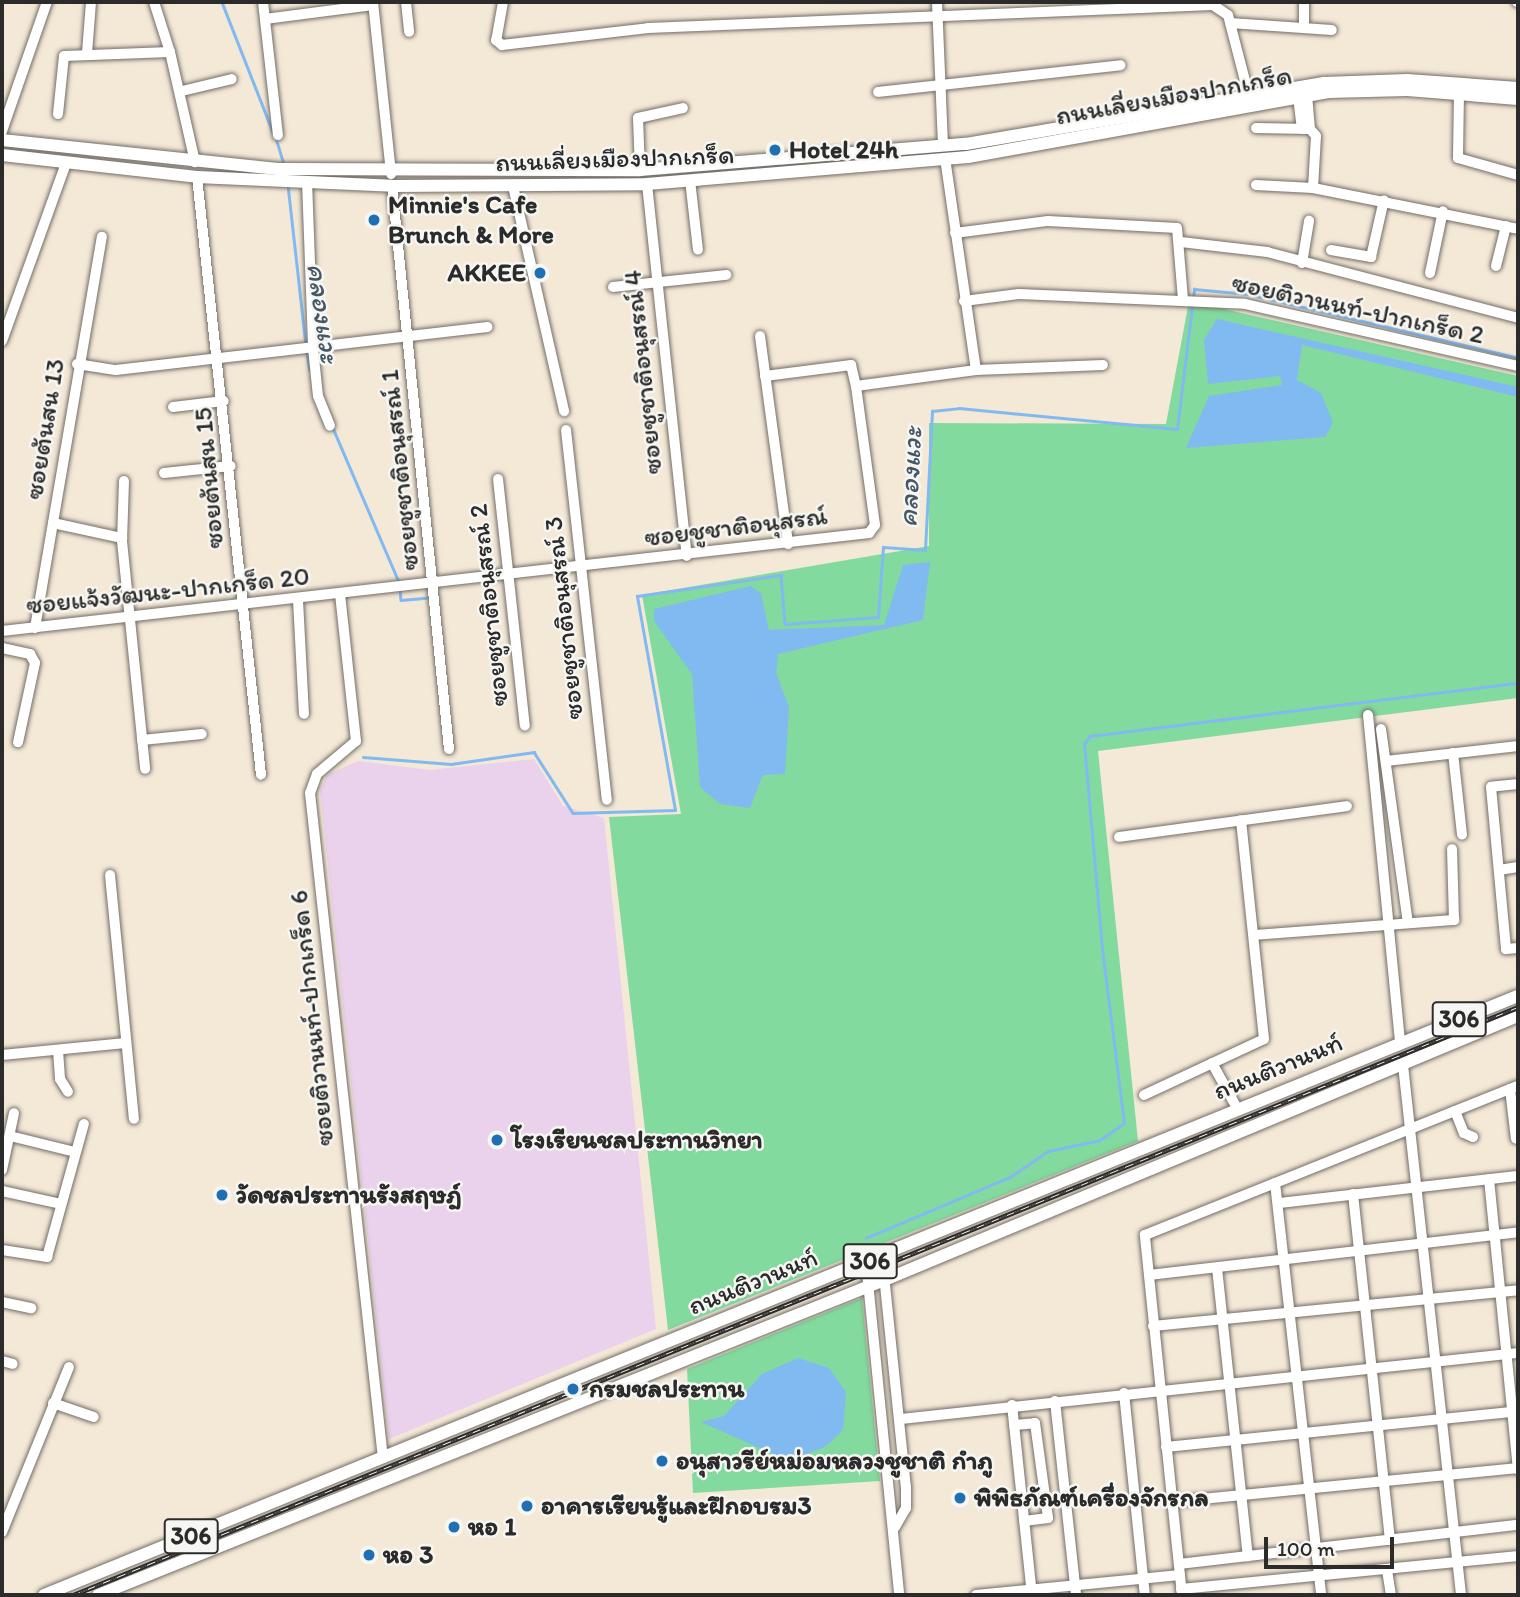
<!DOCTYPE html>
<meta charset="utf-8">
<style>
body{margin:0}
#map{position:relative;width:1520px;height:1597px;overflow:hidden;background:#f4e8d6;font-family:Itim,"Playpen Sans Thai",sans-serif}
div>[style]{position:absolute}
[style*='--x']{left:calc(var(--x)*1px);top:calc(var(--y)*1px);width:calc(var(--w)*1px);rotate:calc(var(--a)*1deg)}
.built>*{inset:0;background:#ead1ec}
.green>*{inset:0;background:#83da9e}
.water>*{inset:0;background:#81b9f1}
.stream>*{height:2.5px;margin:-1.25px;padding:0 1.25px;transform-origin:1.25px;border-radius:1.25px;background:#81b9f1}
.roads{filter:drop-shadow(0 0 2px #716d67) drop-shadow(0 0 2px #716d67)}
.minor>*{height:10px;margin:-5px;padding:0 5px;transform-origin:5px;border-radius:5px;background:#fff}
.major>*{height:12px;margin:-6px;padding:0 6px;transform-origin:6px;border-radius:6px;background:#fff}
.rail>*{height:5px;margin-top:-2.5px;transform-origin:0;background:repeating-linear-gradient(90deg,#f6f6f2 0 8px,#2b2b2b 0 16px);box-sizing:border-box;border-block:2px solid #2b2b2b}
.dots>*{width:19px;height:19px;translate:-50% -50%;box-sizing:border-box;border:4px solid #f6f6f2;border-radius:50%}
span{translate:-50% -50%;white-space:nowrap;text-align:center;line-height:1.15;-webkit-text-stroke:5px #f6f6f2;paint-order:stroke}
.shield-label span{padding:2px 5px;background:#f6f6f2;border:2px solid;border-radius:5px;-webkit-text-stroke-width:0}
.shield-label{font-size:24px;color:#2b2b2b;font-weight:700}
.street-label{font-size:26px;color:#2b2b2b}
.poi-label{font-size:26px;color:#2b2b2b;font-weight:700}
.left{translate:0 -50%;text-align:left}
.right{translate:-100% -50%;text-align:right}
.water-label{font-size:28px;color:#455666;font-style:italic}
.frame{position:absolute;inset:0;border:4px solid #2b2b2b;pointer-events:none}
.scale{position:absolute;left:1264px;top:1537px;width:130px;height:32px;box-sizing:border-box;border:4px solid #2b2b2b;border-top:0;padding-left:9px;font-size:21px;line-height:24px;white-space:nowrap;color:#2b2b2b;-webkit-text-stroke:5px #f6f6f2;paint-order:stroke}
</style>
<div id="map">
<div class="built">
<div style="clip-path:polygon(534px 759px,563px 806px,604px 818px,656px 1329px,389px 1439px,320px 791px,327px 775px,358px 761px,430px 770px)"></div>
</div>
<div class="green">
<div style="clip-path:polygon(1189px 301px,1518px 376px,1518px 698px,1098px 751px,1138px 1141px,668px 1330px,609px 817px,681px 814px,642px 595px,929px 546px,929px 423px,1166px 424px)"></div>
<div style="clip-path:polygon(862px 1298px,880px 1481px,693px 1493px,687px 1369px)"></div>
</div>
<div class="water">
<div style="clip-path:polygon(1217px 319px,1518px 387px,1518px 397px,1302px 345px,1297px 380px,1321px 393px,1333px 423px,1325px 437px,1186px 448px,1209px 396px,1282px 385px,1280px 376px,1208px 384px,1204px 340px)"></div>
<div style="clip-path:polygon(930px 562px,923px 620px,778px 654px,776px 673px,789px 707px,785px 774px,763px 775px,750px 808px,720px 804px,700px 787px,692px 674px,654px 621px,654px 609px,751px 586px,761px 594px,769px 630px,884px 625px,903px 565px)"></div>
<div style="clip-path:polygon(798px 1358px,829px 1368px,846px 1392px,843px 1430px,825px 1447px,802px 1456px,776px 1455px,701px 1422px,724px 1416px,762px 1374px)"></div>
</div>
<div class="stream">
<div style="--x:222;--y:2;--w:140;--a:68.6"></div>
<div style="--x:276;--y:138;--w:28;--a:73"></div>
<div style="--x:288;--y:185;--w:162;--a:83.6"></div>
<div style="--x:1193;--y:299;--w:10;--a:-84"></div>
<div style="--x:1194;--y:289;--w:54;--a:5.3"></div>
<div style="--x:1248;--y:294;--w:277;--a:13.3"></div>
<div style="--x:307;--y:352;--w:18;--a:81"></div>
<div style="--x:333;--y:428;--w:168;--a:66.8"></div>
<div style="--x:400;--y:589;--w:11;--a:85"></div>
<div style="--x:401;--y:600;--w:25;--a:-5"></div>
<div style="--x:363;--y:757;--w:88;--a:4.5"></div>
<div style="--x:451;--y:764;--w:84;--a:-8.2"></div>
<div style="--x:534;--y:752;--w:72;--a:57.4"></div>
<div style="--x:573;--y:813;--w:102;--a:-1.7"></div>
<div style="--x:675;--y:810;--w:217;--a:-100.1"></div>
<div style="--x:637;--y:596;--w:146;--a:-8.3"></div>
<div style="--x:781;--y:575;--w:49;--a:85.3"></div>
<div style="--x:785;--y:624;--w:93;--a:-4.3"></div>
<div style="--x:878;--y:617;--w:70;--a:-85.9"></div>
<div style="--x:883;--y:547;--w:42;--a:4.1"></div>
<div style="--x:925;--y:550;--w:139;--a:-87.1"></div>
<div style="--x:932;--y:411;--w:27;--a:-6"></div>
<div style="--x:959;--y:408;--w:219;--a:5.5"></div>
<div style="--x:1177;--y:429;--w:124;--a:-83"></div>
<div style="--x:866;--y:1238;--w:156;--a:-23"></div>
<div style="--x:1010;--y:1177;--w:46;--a:-34.4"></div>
<div style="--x:1048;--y:1151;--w:53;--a:-11.9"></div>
<div style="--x:1100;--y:1140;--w:29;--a:-35"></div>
<div style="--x:1124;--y:1123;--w:175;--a:-97.2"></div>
<div style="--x:1102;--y:949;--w:206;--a:-95"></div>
<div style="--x:1084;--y:744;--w:10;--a:-53"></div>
<div style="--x:1090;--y:736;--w:431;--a:-7.1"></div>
</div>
<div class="roads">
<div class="minor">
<div style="--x:154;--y:2;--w:52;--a:72.3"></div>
<div style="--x:263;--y:2;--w:134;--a:83.6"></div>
<div style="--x:373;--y:2;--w:173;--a:84"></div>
<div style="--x:406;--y:2;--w:30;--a:84"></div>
<div style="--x:503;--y:2;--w:39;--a:100"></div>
<div style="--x:496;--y:40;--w:8;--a:40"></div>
<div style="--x:502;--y:45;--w:147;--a:-6.6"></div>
<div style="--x:648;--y:28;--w:565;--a:-2.33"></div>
<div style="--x:1213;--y:5;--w:18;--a:34"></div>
<div style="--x:1228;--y:15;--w:84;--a:75.5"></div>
<div style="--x:937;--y:2;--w:144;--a:87.6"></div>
<div style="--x:1517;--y:2;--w:1;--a:0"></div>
<div style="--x:265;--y:19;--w:109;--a:-7.4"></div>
<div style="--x:1230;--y:23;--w:102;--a:3.9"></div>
<div style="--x:1304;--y:28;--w:26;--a:-90"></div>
<div style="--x:87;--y:53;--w:51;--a:-85.5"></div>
<div style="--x:182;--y:91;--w:51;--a:-13.5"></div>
<div style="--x:878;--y:92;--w:244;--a:-6.3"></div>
<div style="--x:1459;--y:93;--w:65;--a:90.9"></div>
<div style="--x:1458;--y:158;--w:62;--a:15.8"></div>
<div style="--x:1307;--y:95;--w:34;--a:85"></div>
<div style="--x:1298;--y:97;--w:32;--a:83"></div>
<div style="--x:58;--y:114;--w:58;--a:-84.1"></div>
<div style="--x:64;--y:56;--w:106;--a:-2.2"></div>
<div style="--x:170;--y:52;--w:113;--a:77.2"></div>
<div style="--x:1256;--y:128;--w:54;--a:1.1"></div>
<div style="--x:1310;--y:129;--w:9;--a:49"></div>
<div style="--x:1316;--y:136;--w:52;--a:93.3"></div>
<div style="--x:2;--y:131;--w:137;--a:-70.8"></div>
<div style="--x:945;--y:158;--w:214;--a:81.7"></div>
<div style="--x:640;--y:170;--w:52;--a:-92.2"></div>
<div style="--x:638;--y:118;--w:46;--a:-12.5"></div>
<div style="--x:197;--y:177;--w:601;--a:83.89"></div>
<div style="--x:690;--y:180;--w:70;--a:83.5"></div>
<div style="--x:307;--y:181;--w:167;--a:87.9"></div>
<div style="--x:313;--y:348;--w:48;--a:84.1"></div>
<div style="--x:318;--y:396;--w:32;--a:68"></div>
<div style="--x:647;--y:184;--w:374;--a:83.9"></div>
<div style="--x:1256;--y:185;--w:57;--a:3"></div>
<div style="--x:1313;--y:188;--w:209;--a:11.3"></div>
<div style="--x:392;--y:186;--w:566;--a:84.22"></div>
<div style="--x:513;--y:186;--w:231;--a:77.2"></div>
<div style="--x:955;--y:233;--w:94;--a:-7.4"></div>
<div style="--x:1048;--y:221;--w:129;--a:3.1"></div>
<div style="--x:1177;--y:228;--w:71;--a:85.2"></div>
<div style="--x:1181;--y:242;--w:87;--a:6.6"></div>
<div style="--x:1267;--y:252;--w:260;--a:14.7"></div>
<div style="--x:1331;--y:250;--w:41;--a:9.9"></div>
<div style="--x:1371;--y:257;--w:58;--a:-77.2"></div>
<div style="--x:1302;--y:263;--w:43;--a:-80.5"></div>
<div style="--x:1496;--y:266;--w:41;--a:-76"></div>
<div style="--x:1430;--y:273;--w:63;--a:-78.2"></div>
<div style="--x:613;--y:287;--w:114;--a:-6.1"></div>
<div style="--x:964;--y:301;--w:55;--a:-7.3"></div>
<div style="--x:1019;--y:294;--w:226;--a:2.5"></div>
<div style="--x:1245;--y:304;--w:280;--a:12.8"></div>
<div style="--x:760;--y:336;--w:210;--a:82.3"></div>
<div style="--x:2;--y:341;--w:189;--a:-70.2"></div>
<div style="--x:77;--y:364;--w:39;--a:9"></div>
<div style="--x:116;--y:370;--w:374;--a:-6.6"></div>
<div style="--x:765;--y:376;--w:87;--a:-7.3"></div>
<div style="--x:851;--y:365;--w:22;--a:77"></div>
<div style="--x:173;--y:407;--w:51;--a:-6.7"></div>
<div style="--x:566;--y:430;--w:372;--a:83.7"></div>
<div style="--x:164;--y:473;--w:67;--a:-6"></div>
<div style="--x:498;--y:479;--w:248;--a:83.8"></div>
<div style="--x:124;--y:481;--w:60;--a:91.9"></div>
<div style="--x:122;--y:541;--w:229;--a:84.2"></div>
<div style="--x:53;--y:523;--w:71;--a:12.3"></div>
<div style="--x:340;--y:594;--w:148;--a:83.8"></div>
<div style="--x:356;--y:741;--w:51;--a:139.8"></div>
<div style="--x:317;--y:774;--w:20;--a:110"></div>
<div style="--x:310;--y:793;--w:669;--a:83.74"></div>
<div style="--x:298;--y:600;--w:114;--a:87"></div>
<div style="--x:35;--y:628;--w:397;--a:-80.3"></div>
<div style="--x:2;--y:631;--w:873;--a:-6.45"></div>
<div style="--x:869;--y:533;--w:10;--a:-53"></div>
<div style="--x:875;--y:525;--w:140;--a:-97.8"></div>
<div style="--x:856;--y:386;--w:121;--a:-7.6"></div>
<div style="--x:976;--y:370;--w:127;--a:-2.3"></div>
<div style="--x:2;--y:648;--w:29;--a:12"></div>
<div style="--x:30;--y:654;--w:10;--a:61"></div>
<div style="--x:35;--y:663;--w:81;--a:102.1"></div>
<div style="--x:1368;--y:715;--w:330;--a:84.4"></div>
<div style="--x:1381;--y:729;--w:196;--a:82.1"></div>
<div style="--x:142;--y:740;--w:60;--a:-5.7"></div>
<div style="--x:1453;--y:753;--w:82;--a:83.7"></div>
<div style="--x:1386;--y:761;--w:133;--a:-6.5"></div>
<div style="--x:1518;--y:784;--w:27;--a:174"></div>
<div style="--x:1491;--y:787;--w:163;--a:84.7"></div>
<div style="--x:1506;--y:949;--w:12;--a:-5"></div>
<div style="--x:1119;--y:837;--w:230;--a:-7.7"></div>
<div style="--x:1499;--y:870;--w:19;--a:-9"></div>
<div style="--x:110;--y:875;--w:245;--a:84.4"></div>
<div style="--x:1254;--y:935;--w:201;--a:-4.3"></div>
<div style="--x:1454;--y:920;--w:71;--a:-91.6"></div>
<div style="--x:58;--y:1050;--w:29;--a:86"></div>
<div style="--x:60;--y:1079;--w:15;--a:58"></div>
<div style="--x:2;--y:1055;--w:124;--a:-5.6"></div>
<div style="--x:1212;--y:1063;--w:51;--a:60.9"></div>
<div style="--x:1403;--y:1065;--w:533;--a:83.75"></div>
<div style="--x:1510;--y:1089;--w:50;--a:83.2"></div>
<div style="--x:1144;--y:1095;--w:132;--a:-25"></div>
<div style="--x:1264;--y:1039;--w:220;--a:-96"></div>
<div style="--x:1455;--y:1111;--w:24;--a:68"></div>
<div style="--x:1464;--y:1133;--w:10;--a:24"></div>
<div style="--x:10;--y:1136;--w:67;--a:13.8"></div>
<div style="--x:2;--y:1170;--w:58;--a:-78.1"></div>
<div style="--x:1489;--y:1179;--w:292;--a:84.3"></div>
<div style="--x:1275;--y:1183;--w:415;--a:83.6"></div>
<div style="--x:2;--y:1191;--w:60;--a:12.4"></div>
<div style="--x:1353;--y:1194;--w:348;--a:83.9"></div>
<div style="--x:1280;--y:1203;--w:240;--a:-6.5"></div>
<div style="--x:2;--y:1250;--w:46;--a:8.8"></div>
<div style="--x:47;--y:1257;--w:138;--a:-74.5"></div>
<div style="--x:882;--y:1256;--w:232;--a:84.1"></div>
<div style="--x:906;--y:1487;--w:21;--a:90"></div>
<div style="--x:906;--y:1508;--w:22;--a:120"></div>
<div style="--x:866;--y:1262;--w:335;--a:84.3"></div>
<div style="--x:1217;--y:1268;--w:290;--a:83.9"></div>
<div style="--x:1149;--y:1275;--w:371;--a:-6.6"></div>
<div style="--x:2;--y:1302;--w:30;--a:12"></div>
<div style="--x:1153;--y:1326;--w:367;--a:-5.6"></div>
<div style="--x:2;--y:1361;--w:11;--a:15"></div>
<div style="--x:1124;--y:1393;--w:203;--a:84.1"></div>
<div style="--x:1055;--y:1401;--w:195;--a:83.8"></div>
<div style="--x:53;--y:1403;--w:43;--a:18.9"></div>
<div style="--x:1012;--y:1405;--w:190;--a:84"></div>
<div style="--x:901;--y:1419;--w:621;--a:-6.11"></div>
<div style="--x:1014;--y:1425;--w:21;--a:-5"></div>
<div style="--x:1035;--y:1423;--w:96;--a:82.2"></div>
<div style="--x:1048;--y:1518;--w:24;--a:173"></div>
<div style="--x:1166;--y:1447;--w:354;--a:-5.8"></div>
<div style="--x:1171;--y:1502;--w:349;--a:-5.6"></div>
<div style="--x:2;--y:1532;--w:178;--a:-67.9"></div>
<div style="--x:1179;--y:1564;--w:341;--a:-6.6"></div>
<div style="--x:1387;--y:1570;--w:25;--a:81"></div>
<div style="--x:1181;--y:1589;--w:339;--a:-5.6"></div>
<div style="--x:976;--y:1595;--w:205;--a:-5.6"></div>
<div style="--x:1182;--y:1595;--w:362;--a:-95.9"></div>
<div style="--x:1145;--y:1235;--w:402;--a:-21.8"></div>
</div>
<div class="major">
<div style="--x:2;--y:140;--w:277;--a:6"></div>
<div style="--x:277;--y:169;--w:363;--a:0.2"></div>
<div style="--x:640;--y:170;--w:327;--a:-4.6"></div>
<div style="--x:966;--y:144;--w:363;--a:-9.7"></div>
<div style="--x:1324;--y:83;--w:83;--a:-2.1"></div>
<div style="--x:1407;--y:80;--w:111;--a:4.1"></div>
<div style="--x:2;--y:155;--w:196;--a:6.4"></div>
<div style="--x:197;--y:177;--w:195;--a:2.6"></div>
<div style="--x:392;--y:186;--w:255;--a:-0.4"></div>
<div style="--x:647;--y:184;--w:322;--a:-4.8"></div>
<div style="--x:968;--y:157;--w:366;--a:-10.2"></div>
<div style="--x:1328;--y:92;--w:79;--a:-1.5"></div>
<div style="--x:1407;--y:90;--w:111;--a:4.6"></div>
<div style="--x:44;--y:1595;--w:1591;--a:-22.12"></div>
<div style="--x:98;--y:1595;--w:850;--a:-21.83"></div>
<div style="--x:887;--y:1279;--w:684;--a:-22.63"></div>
</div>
</div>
<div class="rail">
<div style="--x:73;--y:1595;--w:1560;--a:-22.14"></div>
</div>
<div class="dots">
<div style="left:775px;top:150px;background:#1f6fb2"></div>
<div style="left:374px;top:220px;background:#1f6fb2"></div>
<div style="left:540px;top:273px;background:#1f6fb2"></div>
<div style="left:497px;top:1140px;background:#1f6fb2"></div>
<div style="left:222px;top:1195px;background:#1f6fb2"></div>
<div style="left:573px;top:1389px;background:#1f6fb2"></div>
<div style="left:662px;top:1461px;background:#1f6fb2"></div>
<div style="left:960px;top:1498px;background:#1f6fb2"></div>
<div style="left:527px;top:1506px;background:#1f6fb2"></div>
<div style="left:454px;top:1527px;background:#1f6fb2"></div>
<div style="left:369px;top:1555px;background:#1f6fb2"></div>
</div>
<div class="shield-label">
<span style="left:1459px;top:1019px">306</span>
<span style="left:870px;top:1261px">306</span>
<span style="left:191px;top:1536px">306</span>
</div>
<div class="street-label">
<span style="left:1174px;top:96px;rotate:-10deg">ถนนเลี่ยงเมืองปากเกร็ด</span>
<span style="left:615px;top:159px;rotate:-2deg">ถนนเลี่ยงเมืองปากเกร็ด</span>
<span style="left:1358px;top:309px;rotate:12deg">ซอยติวานนท์-ปากเกร็ด 2</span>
<span style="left:643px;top:372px;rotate:-96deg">ซอยชูชาติอนุสรณ์ 4</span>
<span style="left:45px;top:429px;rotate:-81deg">ซอยต้นสน 13</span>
<span style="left:400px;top:470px;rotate:-96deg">ซอยชูชาติอนุสรณ์ 1</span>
<span style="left:209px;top:478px;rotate:-95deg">ซอยต้นสน 15</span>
<span style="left:736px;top:527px;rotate:-7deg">ซอยชูชาติอนุสรณ์</span>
<span style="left:168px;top:591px;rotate:-6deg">ซอยแจ้งวัฒนะ-ปากเกร็ด 20</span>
<span style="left:489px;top:605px;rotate:-96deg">ซอยชูชาติอนุสรณ์ 2</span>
<span style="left:564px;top:618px;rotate:-96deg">ซอยชูชาติอนุสรณ์ 3</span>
<span style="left:312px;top:1018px;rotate:-96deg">ซอยติวานนท์-ปากเกร็ด 6</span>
<span style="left:1278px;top:1067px;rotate:-22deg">ถนนติวานนท์</span>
<span style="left:753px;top:1282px;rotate:-22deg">ถนนติวานนท์</span>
</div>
<div class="poi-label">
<span class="left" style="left:789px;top:150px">Hotel 24h</span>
<span class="left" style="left:388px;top:220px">Minnie's Cafe<br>Brunch &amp; More</span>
<span class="right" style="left:526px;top:273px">AKKEE</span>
<span class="left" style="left:511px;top:1140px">โรงเรียนชลประทานวิทยา</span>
<span class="left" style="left:236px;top:1195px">วัดชลประทานรังสฤษฎ์</span>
<span class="left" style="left:589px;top:1389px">กรมชลประทาน</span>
<span class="left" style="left:676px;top:1461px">อนุสาวรีย์หม่อมหลวงชูชาติ กำภู</span>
<span class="left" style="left:974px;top:1498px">พิพิธภัณฑ์เครื่องจักรกล</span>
<span class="left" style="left:541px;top:1506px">อาคารเรียนรู้และฝึกอบรม3</span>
<span class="left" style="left:468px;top:1527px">หอ 1</span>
<span class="left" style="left:383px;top:1555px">หอ 3</span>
</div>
<div class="water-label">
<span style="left:324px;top:313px;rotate:82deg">คลองแวะ</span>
<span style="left:909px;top:477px;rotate:-87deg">คลองแวะ</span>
</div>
<div class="frame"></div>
<div class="scale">100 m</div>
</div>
